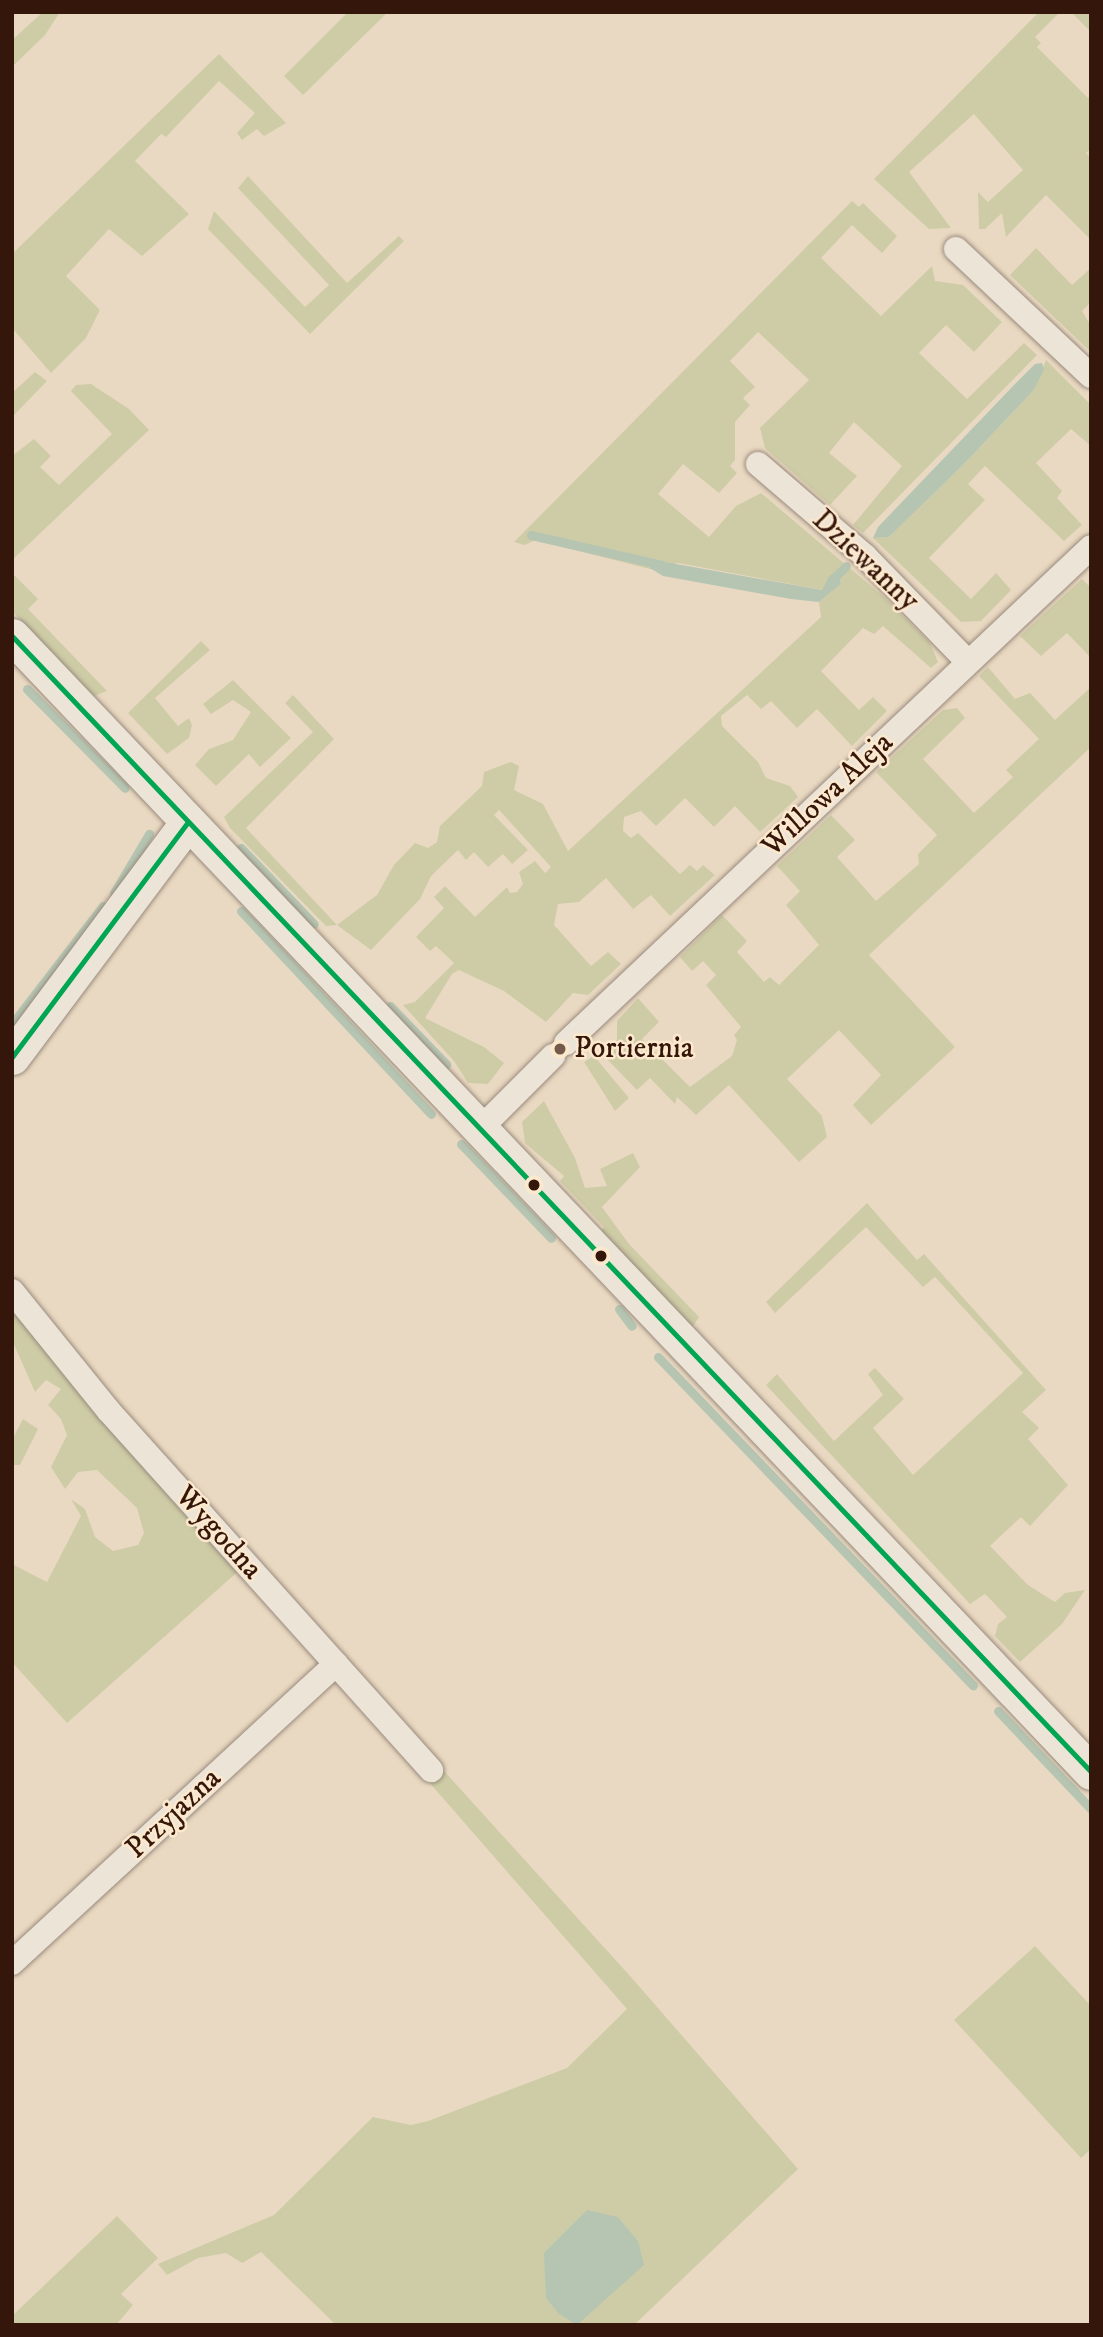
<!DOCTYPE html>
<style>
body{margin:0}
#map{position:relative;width:1103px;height:2337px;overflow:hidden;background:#ead9c2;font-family:"IM FELL DW Pica",serif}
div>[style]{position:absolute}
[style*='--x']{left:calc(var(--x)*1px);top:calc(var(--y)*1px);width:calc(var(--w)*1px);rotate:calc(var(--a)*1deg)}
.green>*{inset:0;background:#cecca6}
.water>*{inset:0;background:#b5c5b2}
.stream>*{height:9px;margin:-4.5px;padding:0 4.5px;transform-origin:4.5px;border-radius:4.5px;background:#b5c5b2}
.roads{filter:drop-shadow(0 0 2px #998b7d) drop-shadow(0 0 2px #998b7d)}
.street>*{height:24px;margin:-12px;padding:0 12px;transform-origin:12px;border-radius:12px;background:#ede4d8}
.secondary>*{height:35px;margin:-17.5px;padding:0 17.5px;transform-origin:17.5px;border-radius:17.5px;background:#ede4d8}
.bus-1>*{height:5px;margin:-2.5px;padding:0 2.5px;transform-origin:2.5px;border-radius:2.5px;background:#00a651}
.dots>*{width:19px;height:19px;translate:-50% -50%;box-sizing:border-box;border:4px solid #fce8cd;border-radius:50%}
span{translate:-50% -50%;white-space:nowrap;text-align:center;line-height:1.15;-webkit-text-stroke:5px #fce8cd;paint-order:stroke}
.street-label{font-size:30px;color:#34160a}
.poi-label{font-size:30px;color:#34160a}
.left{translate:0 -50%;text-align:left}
.frame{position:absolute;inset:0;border:14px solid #34160a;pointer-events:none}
</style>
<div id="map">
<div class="green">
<div style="clip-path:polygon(43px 12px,60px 12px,45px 35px,12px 67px,12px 40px)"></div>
<div style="clip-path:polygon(348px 12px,388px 12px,303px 95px,284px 76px)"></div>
<div style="clip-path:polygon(1039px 12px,1060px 12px,1035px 37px,1041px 43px,1037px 47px,1088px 98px,1091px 96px,1091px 148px,1086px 153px,1091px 158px,1091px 240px,1046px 195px,1006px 237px,1002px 213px,985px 229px,979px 229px,978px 192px,988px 202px,1023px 170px,974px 114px,909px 172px,951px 228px,929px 229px,874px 179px)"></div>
<div style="clip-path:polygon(1071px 12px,1091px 12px,1091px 32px)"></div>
<div style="clip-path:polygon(219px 54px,286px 123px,264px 136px,257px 129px,242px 140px,237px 133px,255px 113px,219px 81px,166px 137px,161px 134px,135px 161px,189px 214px,142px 256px,109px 229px,66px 276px,100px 310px,86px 338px,51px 373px,12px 328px,12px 254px)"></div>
<div style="clip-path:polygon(248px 176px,347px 283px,399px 236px,404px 241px,310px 334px,208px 229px,214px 211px,305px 307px,329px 285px,238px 188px)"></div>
<div style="clip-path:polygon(852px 201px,859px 207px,863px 203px,897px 236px,882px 253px,852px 225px,821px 258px,881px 316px,932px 266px,935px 281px,963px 285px,1002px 322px,974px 352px,946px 325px,919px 353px,967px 399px,1024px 343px,1037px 355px,863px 533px,853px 525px,902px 466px,854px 422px,829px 453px,857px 476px,830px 505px,765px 448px,760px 428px,809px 380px,758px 332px,730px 361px,755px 387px,743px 398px,750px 405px,735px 422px,735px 460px,730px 466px,737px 473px,719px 493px,683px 464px,658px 494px,709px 537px,736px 506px,761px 493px,885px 598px,930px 643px,938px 662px,931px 668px,883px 626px,874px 634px,863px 628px,821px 671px,859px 710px,873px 697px,887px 711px,852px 746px,817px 709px,797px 728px,771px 701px,761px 709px,747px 695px,721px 716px,722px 726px,758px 762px,766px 778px,790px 786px,798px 797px,760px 832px,735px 806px,714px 827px,685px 798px,656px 826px,641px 811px,624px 817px,623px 831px,631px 838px,638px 833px,680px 874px,690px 865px,697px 871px,703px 865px,715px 875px,670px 916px,651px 895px,633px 909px,606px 878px,579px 902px,558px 904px,554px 925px,591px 966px,608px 952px,621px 964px,588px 995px,573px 993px,546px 1022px,504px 991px,459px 970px,452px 974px,425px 1018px,484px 1047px,504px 1063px,488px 1084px,468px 1083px,454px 1061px,403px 1005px,415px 1002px,454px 963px,436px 946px,430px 951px,416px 937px,444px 908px,434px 897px,445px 886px,475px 917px,507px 887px,510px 893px,517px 892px,523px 884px,519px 872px,535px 861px,545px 873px,551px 867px,499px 810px,494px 815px,528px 850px,512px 864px,503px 854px,488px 867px,474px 852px,466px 860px,458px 850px,431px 876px,420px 899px,371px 950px,337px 925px,326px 926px,230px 828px,224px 817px,313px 732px,285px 703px,293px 695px,334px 739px,246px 828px,337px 925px,377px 895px,394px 865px,415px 843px,428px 848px,437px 842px,440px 826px,482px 786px,484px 772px,511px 762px,519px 766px,514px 790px,543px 804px,568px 851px,821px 617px,819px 602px,841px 584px,838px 574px,830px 575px,823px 590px,678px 563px,651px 568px,654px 570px,535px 540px,525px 545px,514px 542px)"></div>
<div style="clip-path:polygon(1036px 248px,1072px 285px,1091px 268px,1091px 302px,1082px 311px,1091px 326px,1091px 352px,1010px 275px)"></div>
<div style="clip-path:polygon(1046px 360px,1091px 405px,1091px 446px,1071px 429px,1036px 463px,1062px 491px,1057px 498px,1082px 525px,1064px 541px,985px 466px,968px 484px,985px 500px,929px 558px,971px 599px,996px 573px,1011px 590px,981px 621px,961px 622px,873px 538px,889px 537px,964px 464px,1033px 391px)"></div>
<div style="clip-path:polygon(35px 372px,47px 381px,12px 417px,12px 393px)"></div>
<div style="clip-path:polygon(91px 384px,129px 409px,149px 430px,12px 560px,12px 456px,34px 439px,51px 456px,40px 467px,59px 485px,112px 434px,71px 391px,76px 385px)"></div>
<div style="clip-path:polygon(12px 573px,38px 599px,28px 609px,107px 691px,94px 696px,12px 611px)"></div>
<div style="clip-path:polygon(1082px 579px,1091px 588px,1091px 658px,1067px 633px,1041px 656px,1020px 636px)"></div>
<div style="clip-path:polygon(201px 641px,210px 650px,155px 698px,178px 726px,189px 718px,192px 725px,189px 738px,167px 754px,128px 713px)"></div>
<div style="clip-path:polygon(988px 667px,1015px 699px,1030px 693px,1055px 720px,1091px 687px,1091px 747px,869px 955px,955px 1047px,871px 1125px,853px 1105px,881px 1075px,839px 1030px,787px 1079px,822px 1116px,827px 1137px,799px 1162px,729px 1085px,696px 1115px,677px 1097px,675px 1104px,650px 1078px,637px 1090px,602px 1054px,617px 1040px,617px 1021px,638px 998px,659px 1022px,642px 1039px,690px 1087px,732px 1056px,737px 1040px,734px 1035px,741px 1027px,706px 985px,716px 975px,703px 961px,692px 971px,680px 957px,722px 915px,747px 941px,737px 952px,764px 982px,770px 977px,779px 985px,819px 945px,786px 905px,800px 891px,777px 866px,831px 815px,855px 840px,837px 857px,876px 901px,919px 864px,918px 854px,937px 835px,876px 772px,943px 710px,957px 708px,965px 718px,923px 759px,974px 813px,1013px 777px,1006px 770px,1039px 739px,979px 676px)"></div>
<div style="clip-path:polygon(233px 680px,291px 738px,260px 767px,249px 754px,216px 786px,195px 765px,209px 749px,233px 740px,251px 712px,233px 700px,211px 714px,203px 704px)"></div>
<div style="clip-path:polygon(594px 1056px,629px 1098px,615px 1111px,584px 1062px)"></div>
<div style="clip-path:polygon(544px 1101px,575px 1158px,585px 1188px,607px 1186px,600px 1169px,633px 1153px,640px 1167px,602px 1207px,629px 1244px,699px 1317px,690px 1331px,599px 1233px,604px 1227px,560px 1181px,564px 1176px,525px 1143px,522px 1122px)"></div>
<div style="clip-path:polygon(867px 1203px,917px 1260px,924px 1254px,1046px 1390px,1022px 1412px,1039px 1428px,1028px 1439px,1068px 1485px,1030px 1526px,1021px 1517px,990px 1546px,1028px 1585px,1055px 1602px,1065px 1593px,1085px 1590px,1062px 1624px,1020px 1662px,995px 1636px,998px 1624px,1007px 1617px,992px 1601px,985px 1594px,970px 1604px,766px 1385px,777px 1374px,834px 1441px,883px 1395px,868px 1374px,875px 1368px,904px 1399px,873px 1428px,913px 1475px,1023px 1373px,935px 1277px,923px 1287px,866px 1227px,775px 1313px,766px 1302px)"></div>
<div style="clip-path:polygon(12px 1295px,631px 1977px,798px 2169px,634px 2325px,336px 2325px,261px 2252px,242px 2263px,226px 2253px,198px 2258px,167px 2275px,158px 2264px,274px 2215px,373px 2117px,411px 2125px,428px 2121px,567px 2068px,627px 2009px,242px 1568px,67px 1723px,12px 1662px,12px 1564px,47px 1582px,81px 1516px,71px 1499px,85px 1509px,95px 1537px,113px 1551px,138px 1545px,144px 1533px,137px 1508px,97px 1470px,78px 1472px,65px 1489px,51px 1467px,67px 1435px,61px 1419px,48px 1405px,61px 1389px,46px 1380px,35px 1392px,12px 1340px)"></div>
<div style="clip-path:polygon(23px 1419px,38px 1429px,20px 1465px,12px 1465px,12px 1440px)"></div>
<div style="clip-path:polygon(1035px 1946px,1091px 2006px,1091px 2149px,1081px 2158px,954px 2020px)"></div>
<div style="clip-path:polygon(117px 2216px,158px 2258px,121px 2294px,133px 2305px,116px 2325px,12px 2325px,12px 2316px)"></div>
</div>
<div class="water">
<div style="clip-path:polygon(1042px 363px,1044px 370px,1033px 391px,964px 464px,889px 537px,873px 538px,878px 527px,1014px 385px,1035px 364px)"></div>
<div style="clip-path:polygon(654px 560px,822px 590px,830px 575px,838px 574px,841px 584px,819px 602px,791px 599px,663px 576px,650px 568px)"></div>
<div style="clip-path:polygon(587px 2210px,618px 2217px,638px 2241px,644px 2265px,577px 2325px,559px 2314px,546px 2298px,544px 2253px)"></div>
</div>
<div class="stream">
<div style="--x:531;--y:535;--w:134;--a:12.9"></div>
<div style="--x:831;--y:581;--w:21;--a:-45"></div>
<div style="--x:27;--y:689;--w:139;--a:45.3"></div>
<div style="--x:241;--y:848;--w:105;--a:46.2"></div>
<div style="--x:114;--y:893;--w:69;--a:-59.3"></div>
<div style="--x:241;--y:911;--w:278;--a:46.9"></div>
<div style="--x:390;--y:1006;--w:81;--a:46"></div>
<div style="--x:12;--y:1024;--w:149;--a:-52.4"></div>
<div style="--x:461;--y:1144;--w:130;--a:46.2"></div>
<div style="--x:619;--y:1309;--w:21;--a:53"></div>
<div style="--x:658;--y:1357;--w:455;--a:46.2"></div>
<div style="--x:998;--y:1711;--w:135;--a:46.5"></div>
</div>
<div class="roads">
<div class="street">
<div style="--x:956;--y:249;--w:185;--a:43.3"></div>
<div style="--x:758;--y:464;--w:141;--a:40.7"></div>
<div style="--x:865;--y:556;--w:148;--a:45.8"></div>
<div style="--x:566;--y:1043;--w:722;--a:-43.37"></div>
<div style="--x:479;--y:1130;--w:105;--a:-45"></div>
<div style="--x:12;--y:1291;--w:153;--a:51.1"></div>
<div style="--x:108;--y:1410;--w:484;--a:48.1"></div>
<div style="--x:12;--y:1963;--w:441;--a:-42.7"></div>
</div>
<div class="secondary">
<div style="--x:12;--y:636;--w:1567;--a:46.47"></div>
<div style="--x:12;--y:1057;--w:292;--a:-53.2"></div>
</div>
</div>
<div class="bus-1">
<div style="--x:12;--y:636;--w:1567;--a:46.47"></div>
<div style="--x:12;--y:1057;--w:292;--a:-53.2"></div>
</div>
<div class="dots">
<div style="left:560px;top:1049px;background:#745a4a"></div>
<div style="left:534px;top:1185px;background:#34160a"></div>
<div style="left:601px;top:1256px;background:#34160a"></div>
</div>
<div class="street-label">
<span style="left:865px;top:561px;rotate:43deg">Dziewanny</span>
<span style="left:828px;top:795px;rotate:-43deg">Willowa Aleja</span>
<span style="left:218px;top:1533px;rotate:48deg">Wygodna</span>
<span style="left:174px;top:1814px;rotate:-43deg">Przyjazna</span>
</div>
<div class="poi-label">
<span class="left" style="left:574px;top:1049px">Portiernia</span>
</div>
<div class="frame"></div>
</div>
